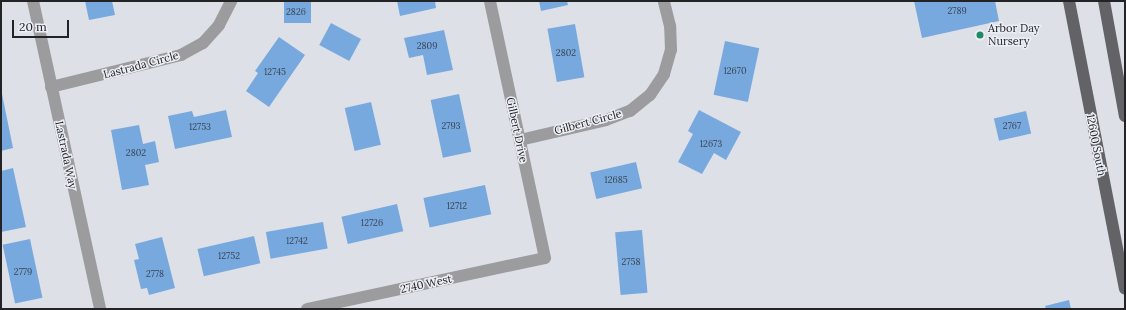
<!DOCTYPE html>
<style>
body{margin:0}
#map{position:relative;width:1126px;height:310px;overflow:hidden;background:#dee0e7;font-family:Lora,serif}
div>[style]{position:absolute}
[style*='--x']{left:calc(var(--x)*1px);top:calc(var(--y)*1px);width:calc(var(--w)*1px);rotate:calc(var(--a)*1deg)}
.building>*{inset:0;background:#78a9de;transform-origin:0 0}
.street>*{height:12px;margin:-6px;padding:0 6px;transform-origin:6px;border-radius:6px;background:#9c9b9e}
.primary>*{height:12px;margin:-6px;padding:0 6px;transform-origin:6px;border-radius:6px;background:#636267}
.dots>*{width:11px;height:11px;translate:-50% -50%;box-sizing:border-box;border:2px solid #eceef5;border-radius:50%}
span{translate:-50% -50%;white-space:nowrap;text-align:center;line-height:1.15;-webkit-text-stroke:3px #eceef5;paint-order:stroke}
.number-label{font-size:9px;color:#384454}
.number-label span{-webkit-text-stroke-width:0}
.poi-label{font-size:11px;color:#232326}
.left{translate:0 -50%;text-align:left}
.street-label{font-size:11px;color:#232326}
.frame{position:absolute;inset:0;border:2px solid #232326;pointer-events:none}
.scale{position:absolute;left:12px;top:20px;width:57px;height:18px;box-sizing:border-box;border:2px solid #232326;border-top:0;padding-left:5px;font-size:12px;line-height:14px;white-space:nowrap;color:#232326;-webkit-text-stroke:3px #eceef5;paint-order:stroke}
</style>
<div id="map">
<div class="building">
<div style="clip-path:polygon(85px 1px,112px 1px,115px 15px,89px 20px)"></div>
<div style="left:284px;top:1px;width:27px;height:22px"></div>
<div style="clip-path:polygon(397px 1px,435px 1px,436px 8px,400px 16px)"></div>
<div style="clip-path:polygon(539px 1px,567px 1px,568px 5px,541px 11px)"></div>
<div style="clip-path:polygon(914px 1px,995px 1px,999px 21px,922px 38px)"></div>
<div style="left:331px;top:23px;width:34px;height:25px;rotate:28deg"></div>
<div style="left:575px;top:24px;width:54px;height:28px;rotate:80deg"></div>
<div style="clip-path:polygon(444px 30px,453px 70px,427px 75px,423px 55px,409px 58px,404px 38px)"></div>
<div style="clip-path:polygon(279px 37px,305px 55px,269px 107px,246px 91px,258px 73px,255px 71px)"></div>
<div style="left:725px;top:41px;width:35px;height:55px;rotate:12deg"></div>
<div style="clip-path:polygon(2px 94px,13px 148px,1px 151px,1px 95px)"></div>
<div style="left:459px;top:94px;width:59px;height:29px;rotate:78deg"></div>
<div style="left:371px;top:102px;width:44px;height:27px;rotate:77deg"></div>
<div style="clip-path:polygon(226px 110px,232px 137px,175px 149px,168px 116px,192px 111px,194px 117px)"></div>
<div style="clip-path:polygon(699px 110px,741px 132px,726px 160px,714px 153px,702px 174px,678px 162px,693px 134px,688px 131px)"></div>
<div style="left:1026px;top:111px;width:23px;height:33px;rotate:77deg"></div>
<div style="clip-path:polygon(139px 125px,143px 144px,155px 141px,159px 162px,145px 165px,149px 185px,122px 190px,111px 130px)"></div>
<div style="left:636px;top:162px;width:27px;height:47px;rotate:77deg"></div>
<div style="clip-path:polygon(13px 168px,26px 227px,1px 232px,1px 171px)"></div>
<div style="left:485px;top:185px;width:30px;height:63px;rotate:78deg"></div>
<div style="left:397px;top:204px;width:28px;height:57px;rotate:77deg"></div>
<div style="left:323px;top:222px;width:27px;height:58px;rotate:80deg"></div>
<div style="left:642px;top:230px;width:63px;height:27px;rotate:85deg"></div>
<div style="left:254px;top:236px;width:28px;height:58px;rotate:77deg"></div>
<div style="clip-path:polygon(162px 237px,175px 288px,149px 295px,147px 288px,141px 289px,134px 260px,139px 259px,135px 244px)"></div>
<div style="left:30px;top:239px;width:60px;height:28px;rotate:78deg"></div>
<div style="clip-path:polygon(1069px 300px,1071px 309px,1046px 309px,1045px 306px)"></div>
</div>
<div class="street">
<div style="--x:33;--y:1;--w:315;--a:77.7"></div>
<div style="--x:51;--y:87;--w:134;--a:-13.8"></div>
<div style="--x:181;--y:55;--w:25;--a:-29"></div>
<div style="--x:203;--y:43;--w:24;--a:-48"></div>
<div style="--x:219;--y:25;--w:27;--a:-63"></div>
<div style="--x:520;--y:140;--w:88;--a:-13.1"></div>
<div style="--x:606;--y:120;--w:26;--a:-21"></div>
<div style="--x:630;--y:111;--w:26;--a:-39"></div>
<div style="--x:650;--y:95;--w:25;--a:-56"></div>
<div style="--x:664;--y:74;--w:25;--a:-74"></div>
<div style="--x:671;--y:50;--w:24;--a:-92"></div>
<div style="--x:670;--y:26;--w:25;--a:-104"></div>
<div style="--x:307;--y:309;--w:243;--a:-12.1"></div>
<div style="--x:545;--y:258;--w:263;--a:-102.1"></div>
</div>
<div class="primary">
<div style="--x:1069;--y:1;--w:293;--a:79"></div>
<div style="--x:1104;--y:1;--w:117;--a:79.7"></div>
</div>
<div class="dots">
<div style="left:980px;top:35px;background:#248862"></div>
</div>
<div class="number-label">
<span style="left:957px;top:11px">2789</span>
<span style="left:296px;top:12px">2826</span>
<span style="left:427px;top:46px">2809</span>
<span style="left:566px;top:53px">2802</span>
<span style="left:735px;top:71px">12670</span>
<span style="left:275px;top:72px">12745</span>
<span style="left:451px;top:126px">2793</span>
<span style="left:1012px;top:126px">2767</span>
<span style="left:200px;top:127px">12753</span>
<span style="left:711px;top:144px">12673</span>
<span style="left:136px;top:153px">2802</span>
<span style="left:616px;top:180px">12685</span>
<span style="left:457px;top:206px">12712</span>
<span style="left:372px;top:223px">12726</span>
<span style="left:297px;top:241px">12742</span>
<span style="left:229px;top:256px">12752</span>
<span style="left:631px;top:262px">2758</span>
<span style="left:23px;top:272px">2779</span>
<span style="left:155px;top:274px">2778</span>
</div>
<div class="poi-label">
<span class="left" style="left:988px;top:35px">Arbor Day<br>Nursery</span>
</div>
<div class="street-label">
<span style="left:141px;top:65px;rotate:-15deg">Lastrada Circle</span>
<span style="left:588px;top:122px;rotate:-15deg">Gilbert Circle</span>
<span style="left:517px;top:130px;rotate:78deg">Gilbert Drive</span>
<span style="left:1096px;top:145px;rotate:79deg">12600 South</span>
<span style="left:66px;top:155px;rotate:78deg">Lastrada Way</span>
<span style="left:426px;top:284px;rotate:-12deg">2740 West</span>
</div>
<div class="frame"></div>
<div class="scale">20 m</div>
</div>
